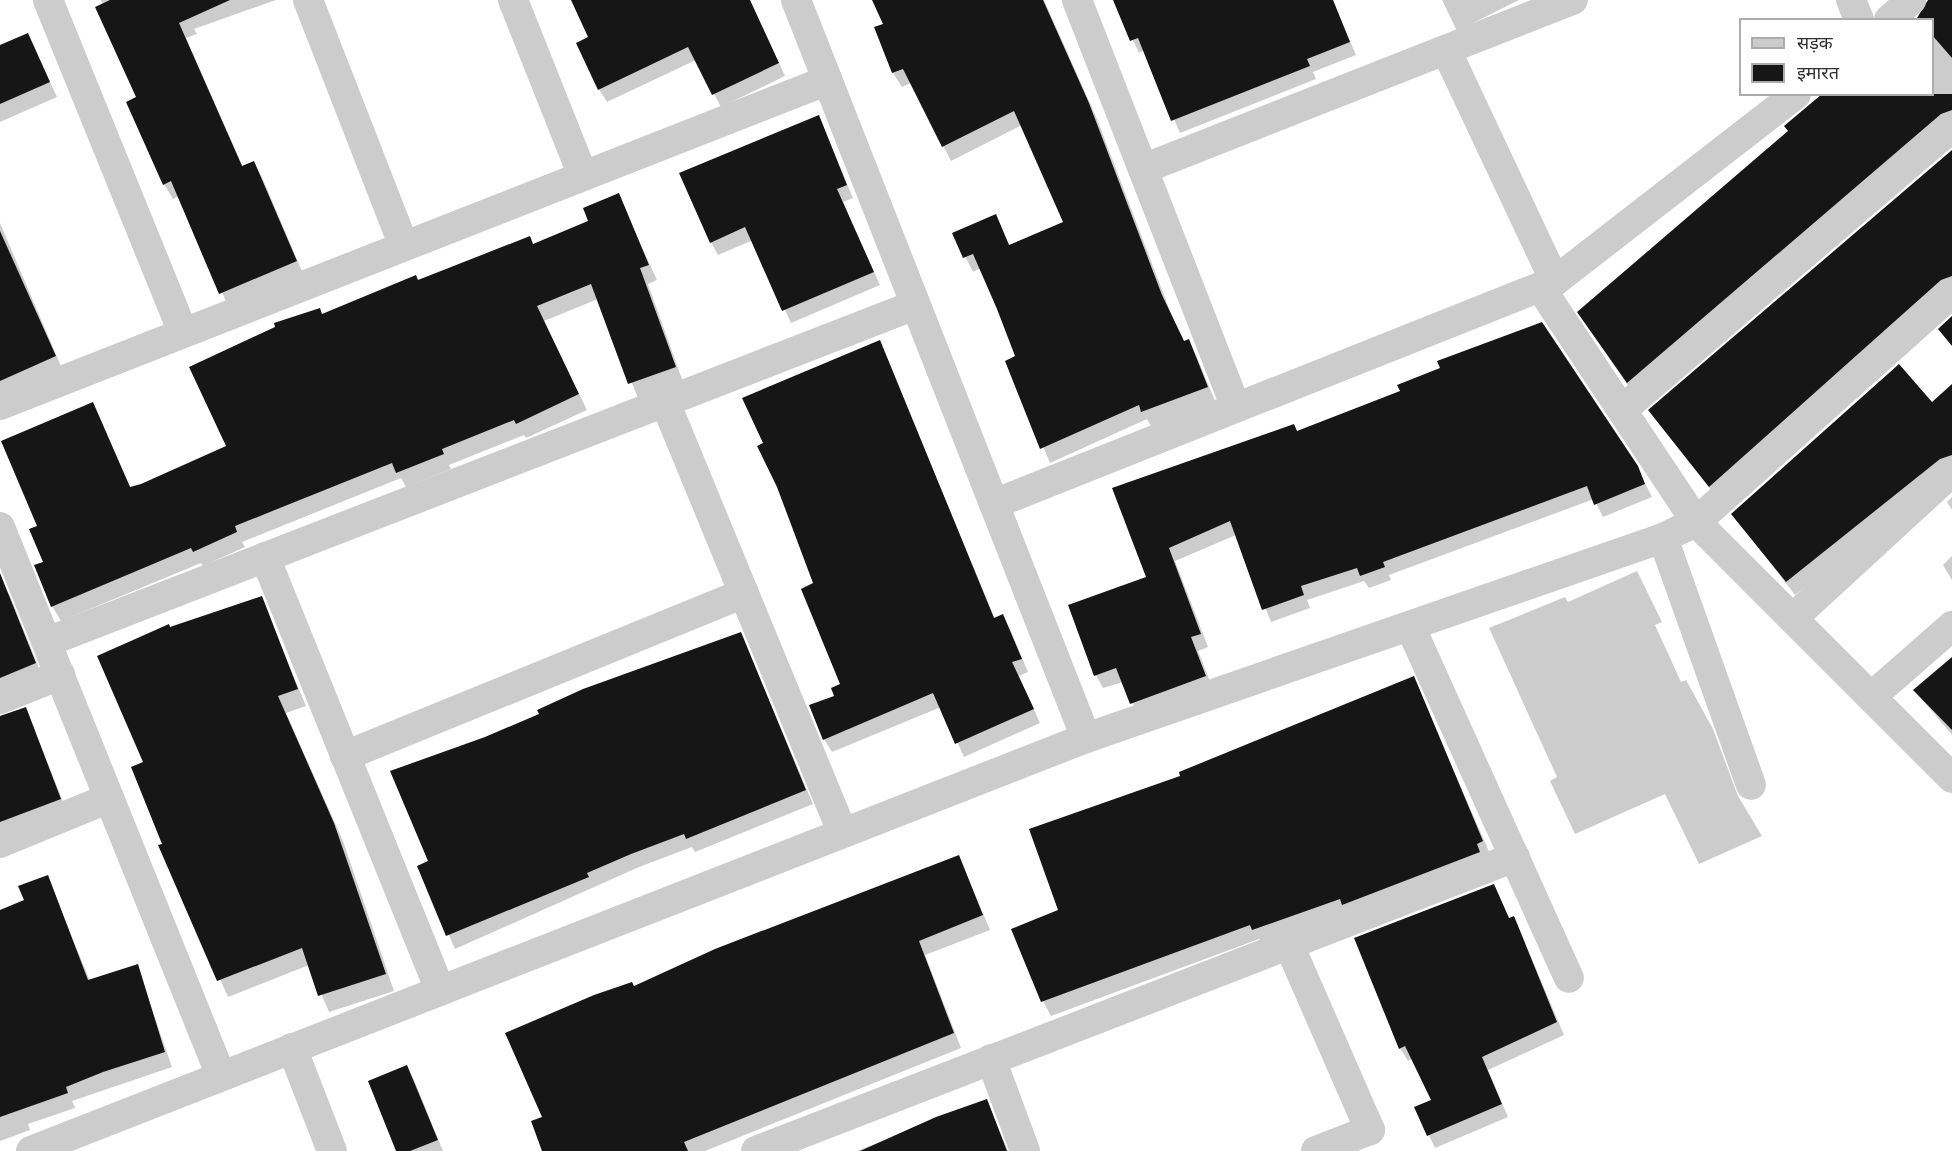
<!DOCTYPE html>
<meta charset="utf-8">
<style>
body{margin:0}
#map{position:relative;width:1952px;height:1151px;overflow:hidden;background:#fff;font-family:"Space Grotesk","Noto Sans Devanagari",sans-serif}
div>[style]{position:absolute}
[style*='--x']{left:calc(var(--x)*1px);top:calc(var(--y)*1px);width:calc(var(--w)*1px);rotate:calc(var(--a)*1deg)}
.shadow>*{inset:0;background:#0003}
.building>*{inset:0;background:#161616}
.minor>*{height:30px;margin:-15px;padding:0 15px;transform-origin:15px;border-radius:15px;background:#ccc}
span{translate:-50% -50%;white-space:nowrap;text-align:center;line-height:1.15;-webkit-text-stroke:6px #fff;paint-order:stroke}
.legend{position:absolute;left:1739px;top:18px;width:195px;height:78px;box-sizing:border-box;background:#fff;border:2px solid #acacac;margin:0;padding:8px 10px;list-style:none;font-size:18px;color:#2f2f2f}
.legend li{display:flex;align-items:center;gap:12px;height:30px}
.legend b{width:30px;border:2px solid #acacac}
</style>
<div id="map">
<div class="shadow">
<div style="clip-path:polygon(101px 0,276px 0,194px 29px,197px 34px,186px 38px,243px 167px,253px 162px,262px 177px,304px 276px,229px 308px,179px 196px,173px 199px,164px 184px,138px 98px)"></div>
<div style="clip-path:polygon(571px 0,750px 0,785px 76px,721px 107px,696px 60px,607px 102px,599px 89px,590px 38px)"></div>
<div style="clip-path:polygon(874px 0,1044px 0,1097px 119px,1170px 311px,1184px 342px,1188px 341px,1196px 355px,1215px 401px,1151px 426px,1147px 419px,1050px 463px,1007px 361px,1017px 357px,981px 268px,973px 272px,954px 234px,995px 216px,1010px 246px,1065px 222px,1022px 125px,951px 161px,911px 83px,902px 87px,893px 73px,885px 24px)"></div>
<div style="clip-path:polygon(1114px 0,1333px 0,1356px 55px,1313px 72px,1316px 79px,1180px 133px,1144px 50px,1139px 53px)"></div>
<div style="clip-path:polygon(1442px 0,1519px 0,1457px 31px)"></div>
<div style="clip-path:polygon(1936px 0,1952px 0,1952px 126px,1635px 396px,1587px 325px,1932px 94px,1932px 20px,1916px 20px)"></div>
<div style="clip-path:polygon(28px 35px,57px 97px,0 122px,0 46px)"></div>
<div style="clip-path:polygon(819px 117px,853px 198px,843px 202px,880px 285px,791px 323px,753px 240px,718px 255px,711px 242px)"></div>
<div style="clip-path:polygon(1952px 152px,1952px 292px,1718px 499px,1650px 411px)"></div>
<div style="clip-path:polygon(618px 195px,657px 280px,648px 284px,683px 382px,638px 398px,598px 299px,544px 321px,587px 410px,526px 438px,524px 435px,449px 465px,451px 469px,406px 487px,401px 478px,242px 542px,245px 547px,203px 566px,201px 563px,61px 621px,52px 606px,39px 526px,92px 404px,131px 488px,141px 485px,228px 447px,323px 316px,529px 238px,534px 245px,590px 221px)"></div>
<div style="clip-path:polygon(0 223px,63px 371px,0 399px)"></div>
<div style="clip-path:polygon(880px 342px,995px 619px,1003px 616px,1010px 629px,1028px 672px,1019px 676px,1040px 723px,964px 757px,941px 707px,832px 752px,824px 739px,842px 685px,815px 584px)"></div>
<div style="clip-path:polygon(1952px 386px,1952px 471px,1795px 595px,1733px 514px,1932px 404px)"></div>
<div style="clip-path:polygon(1297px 432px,1637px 467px,1652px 497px,1603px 517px,1594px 499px,1389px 575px,1391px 580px,1369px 588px,1364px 581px,1307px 600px,1310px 608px,1271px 622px,1236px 535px,1175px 561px,1208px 647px,1198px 651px,1213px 689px,1139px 717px,1123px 682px,1103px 688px,1096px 675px,1148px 578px,1114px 489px)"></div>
<div style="clip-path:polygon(1952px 497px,1952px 510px,1947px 502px)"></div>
<div style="clip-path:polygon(1952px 556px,1952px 580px,1943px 565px)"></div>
<div style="clip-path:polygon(1637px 571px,1662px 622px,1655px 625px,1681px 682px,1686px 680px,1713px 729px,1738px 796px,1762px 836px,1699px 864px,1665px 794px,1575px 834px,1550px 781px,1557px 777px,1489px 628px,1565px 597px,1568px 602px)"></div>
<div style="clip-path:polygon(0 581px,10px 596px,43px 678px,0 700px)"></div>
<div style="clip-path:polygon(261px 598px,306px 706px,286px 713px,343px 841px,394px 991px,329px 1012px,309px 965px,228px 997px,160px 846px,164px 844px,145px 763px,170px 629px)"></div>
<div style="clip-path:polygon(741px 634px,813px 804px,695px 852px,692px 847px,639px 867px,455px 949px,419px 867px,430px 862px,485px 739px)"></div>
<div style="clip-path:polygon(1952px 658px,1952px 735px,1915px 691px)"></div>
<div style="clip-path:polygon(1413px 678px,1491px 856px,1262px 944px,1259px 939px,1051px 1016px,1043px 1001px,1060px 911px)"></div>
<div style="clip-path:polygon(26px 709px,68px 814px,0 839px,0 717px)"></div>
<div style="clip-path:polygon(959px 857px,990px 930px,925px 955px,961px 1048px,705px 1151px,544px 1151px,544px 1118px,634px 988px)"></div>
<div style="clip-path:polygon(47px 877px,90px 981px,137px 966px,172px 1067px,72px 1101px,75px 1108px,28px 1124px,30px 1130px,0 1141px,0 912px,25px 901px)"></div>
<div style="clip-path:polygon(1493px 886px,1510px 920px,1513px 918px,1520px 931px,1564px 1035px,1488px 1070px,1508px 1117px,1435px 1148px,1416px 1108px,1433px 1101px,1412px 1059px,1408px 1061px,1400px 1048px)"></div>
<div style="clip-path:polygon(406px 1067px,414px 1080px,443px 1151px,398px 1151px)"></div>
<div style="clip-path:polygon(987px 1101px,1008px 1151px,857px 1151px)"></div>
</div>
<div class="building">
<div style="clip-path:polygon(110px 0,230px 0,179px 23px,242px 166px,254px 161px,297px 261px,219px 294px,171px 181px,163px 185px,126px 102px,136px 97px,95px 7px)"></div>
<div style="clip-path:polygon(571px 0,750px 0,779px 63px,712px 95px,688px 47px,598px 90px,576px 43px,588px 37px)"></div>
<div style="clip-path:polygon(872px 0,1043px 0,1089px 103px,1162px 295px,1184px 341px,1189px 339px,1208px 387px,1141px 412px,1139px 405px,1040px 449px,1005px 361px,1015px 356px,997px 309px,973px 254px,963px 258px,952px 233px,996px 214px,1009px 245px,1063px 222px,1014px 111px,942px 147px,903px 69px,892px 73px,874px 27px,883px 24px)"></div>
<div style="clip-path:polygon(1113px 0,1333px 0,1350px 42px,1307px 59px,1310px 66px,1171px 121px,1138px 38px,1130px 41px)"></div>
<div style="clip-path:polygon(1928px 0,1952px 0,1952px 58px,1932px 35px,1932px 20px,1917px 18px)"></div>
<div style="clip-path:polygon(28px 33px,50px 82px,0 104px,0 45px)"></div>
<div style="clip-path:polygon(1822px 94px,1952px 94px,1952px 110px,1941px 114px,1627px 383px,1577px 312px,1788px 131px,1784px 126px)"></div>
<div style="clip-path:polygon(819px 115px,847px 185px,837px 189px,874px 272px,782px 311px,745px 227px,710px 243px,679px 173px)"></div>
<div style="clip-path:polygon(1952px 150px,1952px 276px,1941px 280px,1709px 487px,1648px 410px)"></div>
<div style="clip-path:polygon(619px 193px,649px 265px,640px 268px,676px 367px,628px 384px,591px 284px,537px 306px,579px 394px,516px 424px,514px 420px,442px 449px,444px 454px,396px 473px,392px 463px,235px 526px,237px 532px,193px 552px,191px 548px,51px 607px,34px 565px,43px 562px,29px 529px,37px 526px,1px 441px,93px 402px,130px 487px,141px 484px,226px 446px,189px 367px,275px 327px,274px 323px,320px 308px,322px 314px,416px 275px,418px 280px,530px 236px,533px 244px,588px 221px,583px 208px)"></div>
<div style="clip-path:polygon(0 231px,56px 356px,0 381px)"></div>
<div style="clip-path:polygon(1952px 316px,1952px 346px,1938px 329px)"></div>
<div style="clip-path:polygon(1542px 322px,1638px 466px,1645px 484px,1594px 505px,1587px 486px,1383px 562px,1385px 567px,1360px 576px,1357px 568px,1301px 586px,1304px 595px,1262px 610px,1230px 521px,1169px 548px,1201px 634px,1191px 637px,1206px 676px,1130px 704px,1116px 668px,1094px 676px,1068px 605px,1146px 577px,1112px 488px,1294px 424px,1297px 431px,1400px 391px,1397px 385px,1440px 368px,1437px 361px)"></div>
<div style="clip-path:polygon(880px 340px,994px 618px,1003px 614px,1022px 659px,1012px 662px,1034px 709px,955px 744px,933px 693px,823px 740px,809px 705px,834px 696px,831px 688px,840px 684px,801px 589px,813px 583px,777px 487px,757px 446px,763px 443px,742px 398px)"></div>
<div style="clip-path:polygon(1899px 364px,1932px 402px,1952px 384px,1952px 455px,1940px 459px,1786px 582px,1731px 514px)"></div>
<div style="clip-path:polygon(0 573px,36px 663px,0 678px)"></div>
<div style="clip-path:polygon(262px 596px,298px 689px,278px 696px,334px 823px,386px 974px,318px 996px,302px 948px,217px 981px,158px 845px,162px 844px,131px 767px,143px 762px,97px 656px,169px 624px,170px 627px)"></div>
<div style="clip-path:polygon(741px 632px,806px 790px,686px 839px,684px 834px,631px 854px,587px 873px,589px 877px,446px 936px,417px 866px,428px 861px,390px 771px,485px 737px,539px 714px,537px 710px,583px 689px)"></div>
<div style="clip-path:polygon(1952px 657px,1952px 730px,1913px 690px)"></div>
<div style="clip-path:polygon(1414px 676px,1483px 841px,1477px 844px,1480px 852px,1342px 905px,1340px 899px,1252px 930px,1250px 925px,1041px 1002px,1011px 929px,1058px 910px,1029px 829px,1180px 776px,1179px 772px)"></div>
<div style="clip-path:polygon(26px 707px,61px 799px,0 822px,0 716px)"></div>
<div style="clip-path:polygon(959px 855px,983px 915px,919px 941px,954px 1033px,684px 1142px,688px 1151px,542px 1151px,531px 1121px,542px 1117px,505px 1033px,594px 995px,632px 982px,634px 986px,715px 949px)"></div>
<div style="clip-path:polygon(48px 875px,88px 980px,138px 964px,165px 1052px,103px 1072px,66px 1087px,68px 1093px,0 1117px,0 910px,24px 900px,18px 886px)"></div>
<div style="clip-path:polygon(1494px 884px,1509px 918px,1514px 916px,1557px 1022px,1482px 1057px,1502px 1104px,1427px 1136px,1414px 1107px,1431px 1100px,1405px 1046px,1399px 1049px,1354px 938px)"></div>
<div style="clip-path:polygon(407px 1065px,438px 1140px,410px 1151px,396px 1151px,368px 1081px)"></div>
<div style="clip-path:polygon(987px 1099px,1007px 1151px,860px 1151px,936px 1117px)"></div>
</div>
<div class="minor">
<div style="--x:48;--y:0;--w:359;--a:67.9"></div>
<div style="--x:308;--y:0;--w:264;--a:68.7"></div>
<div style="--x:513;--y:0;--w:189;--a:68.3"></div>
<div style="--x:796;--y:0;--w:793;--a:68.55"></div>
<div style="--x:1077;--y:0;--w:437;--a:68.7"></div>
<div style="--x:1851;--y:0;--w:22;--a:68"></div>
<div style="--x:1889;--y:20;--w:30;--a:-42"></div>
<div style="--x:1447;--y:52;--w:253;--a:64.8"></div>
<div style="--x:1143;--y:169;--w:462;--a:-21.5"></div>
<div style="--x:1540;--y:287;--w:282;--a:56.4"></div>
<div style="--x:1696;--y:522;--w:362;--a:45"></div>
<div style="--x:665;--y:402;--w:466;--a:67.6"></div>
<div style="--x:0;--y:405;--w:889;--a:-21.43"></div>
<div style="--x:1622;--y:410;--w:435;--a:-40.6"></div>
<div style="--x:994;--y:504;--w:604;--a:-21.68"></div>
<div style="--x:1555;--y:281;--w:305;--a:-37.8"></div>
<div style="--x:0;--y:527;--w:592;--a:68.07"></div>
<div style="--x:1663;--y:538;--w:262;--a:70.4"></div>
<div style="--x:265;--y:557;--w:468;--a:68"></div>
<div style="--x:1793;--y:618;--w:216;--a:-42.6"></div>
<div style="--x:1410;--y:626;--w:386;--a:65.7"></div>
<div style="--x:47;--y:642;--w:931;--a:-21.22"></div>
<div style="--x:1871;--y:697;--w:108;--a:-41.2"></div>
<div style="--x:0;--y:699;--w:65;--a:-21.8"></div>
<div style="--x:345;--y:756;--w:431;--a:-22.2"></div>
<div style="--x:0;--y:843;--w:118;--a:-22.4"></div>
<div style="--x:1290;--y:947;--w:200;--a:66.4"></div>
<div style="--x:1370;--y:1130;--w:58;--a:158.7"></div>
<div style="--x:292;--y:1048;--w:110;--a:68.8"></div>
<div style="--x:991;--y:1059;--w:98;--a:69.7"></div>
<div style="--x:31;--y:1151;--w:1133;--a:-21.38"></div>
<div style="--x:1086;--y:738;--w:611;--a:-19.12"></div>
<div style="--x:1663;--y:538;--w:37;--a:-26"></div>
<div style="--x:1696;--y:522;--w:343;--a:-41.8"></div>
<div style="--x:756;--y:1151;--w:814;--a:-21.17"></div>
</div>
<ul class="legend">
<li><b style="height:8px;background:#ccc"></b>सड़क</li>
<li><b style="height:16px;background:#161616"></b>इमारत</li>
</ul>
</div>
